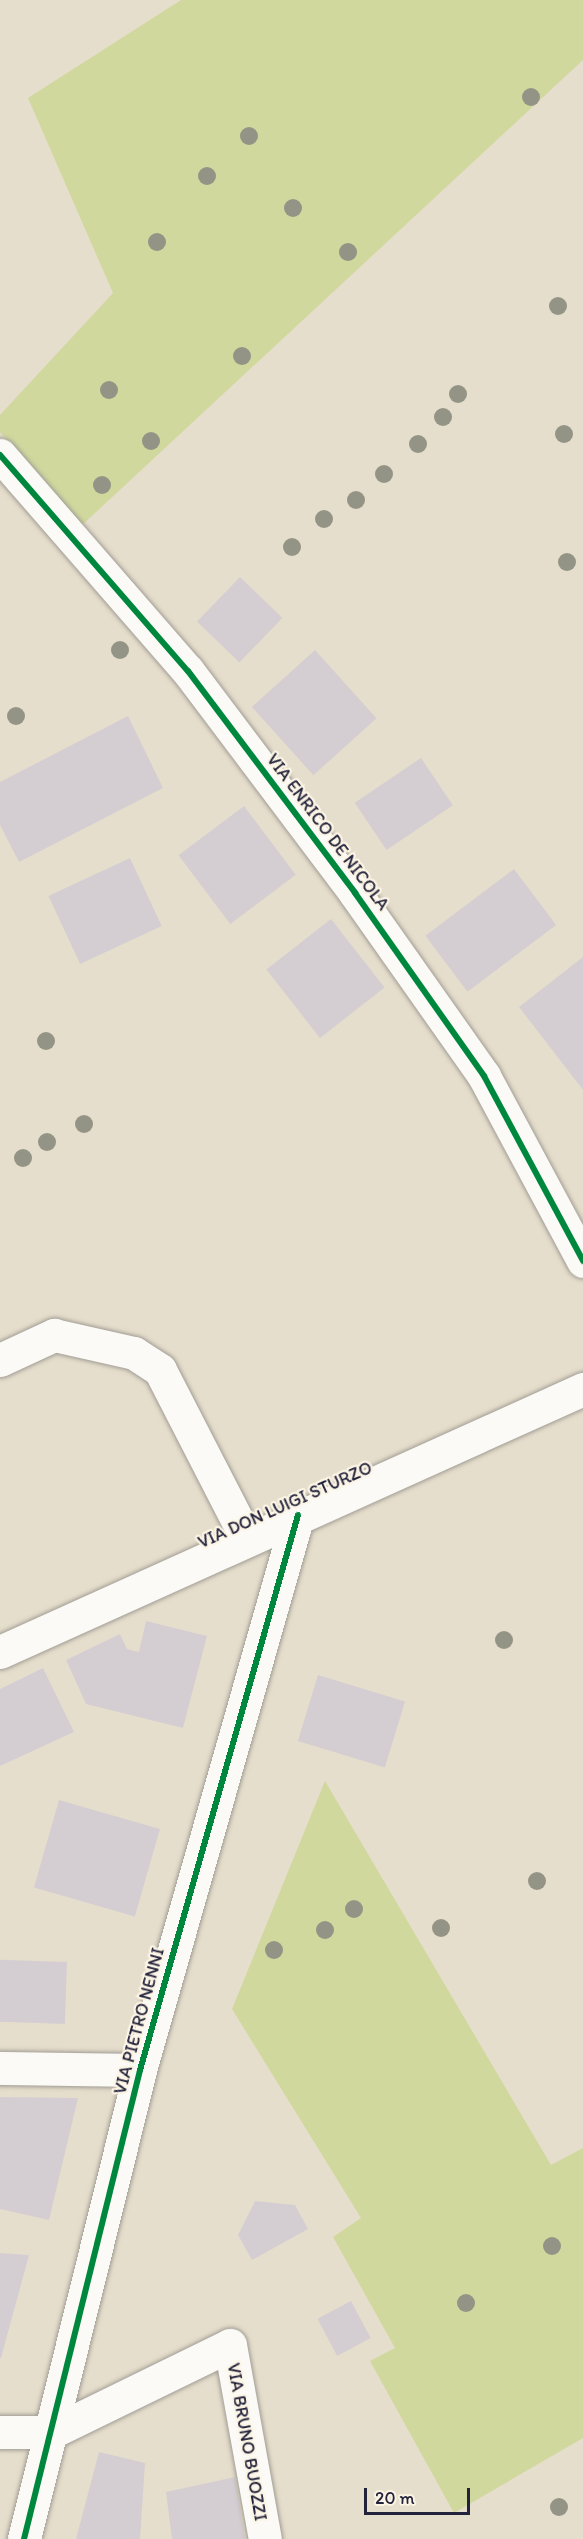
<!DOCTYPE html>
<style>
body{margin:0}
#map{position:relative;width:583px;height:2539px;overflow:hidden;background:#e6decc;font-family:Itim,sans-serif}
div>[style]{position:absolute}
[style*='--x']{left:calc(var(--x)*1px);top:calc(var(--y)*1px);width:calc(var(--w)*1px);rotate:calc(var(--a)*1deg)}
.green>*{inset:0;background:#d1d89e}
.building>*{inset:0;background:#d4ced2;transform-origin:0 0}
.roads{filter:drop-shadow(0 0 2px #a19d95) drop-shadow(0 0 2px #a19d95)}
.minor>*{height:33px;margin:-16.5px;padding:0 16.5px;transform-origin:16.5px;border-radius:16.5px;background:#fbfaf7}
.cycleway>*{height:6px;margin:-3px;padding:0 3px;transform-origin:3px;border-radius:3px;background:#00873e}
.trees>*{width:18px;height:18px;margin:-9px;border-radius:50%;background:#949486}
span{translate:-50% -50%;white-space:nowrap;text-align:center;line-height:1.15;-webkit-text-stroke:4.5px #fcf5e5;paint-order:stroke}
.street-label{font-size:18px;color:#22223b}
.scale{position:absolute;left:364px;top:2488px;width:106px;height:27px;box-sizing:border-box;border:3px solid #22223b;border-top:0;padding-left:8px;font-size:18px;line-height:21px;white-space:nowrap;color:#22223b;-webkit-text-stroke:4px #fcf5e5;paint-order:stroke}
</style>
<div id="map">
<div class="green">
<div style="clip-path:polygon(181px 0,583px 0,583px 60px,80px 527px,0 432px,0 415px,113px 293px,28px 98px)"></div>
<div style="clip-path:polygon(325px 1781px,551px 2165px,583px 2148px,583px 2438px,454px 2513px,370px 2361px,395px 2348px,333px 2237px,361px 2218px,232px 2009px)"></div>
</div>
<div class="building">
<div style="left:240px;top:577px;width:59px;height:62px;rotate:44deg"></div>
<div style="left:315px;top:650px;width:92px;height:85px;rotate:48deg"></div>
<div style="clip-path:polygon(128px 716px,163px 788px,19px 862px,0 825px,0 782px)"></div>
<div style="left:421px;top:758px;width:57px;height:80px;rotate:56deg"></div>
<div style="left:244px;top:806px;width:86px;height:82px;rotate:53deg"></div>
<div style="left:130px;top:858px;width:75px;height:90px;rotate:65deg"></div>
<div style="left:514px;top:869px;width:70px;height:111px;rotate:53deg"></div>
<div style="left:331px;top:919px;width:87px;height:82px;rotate:52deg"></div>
<div style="clip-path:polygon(583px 957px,583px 1090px,519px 1007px)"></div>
<div style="clip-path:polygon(146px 1621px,207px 1636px,183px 1728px,86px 1704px,66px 1660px,120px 1634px,127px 1649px,139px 1652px)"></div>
<div style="clip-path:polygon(43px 1668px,74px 1732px,0 1766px,0 1689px)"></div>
<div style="left:318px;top:1675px;width:91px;height:69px;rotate:17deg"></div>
<div style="left:59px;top:1800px;width:105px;height:91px;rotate:16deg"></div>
<div style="left:67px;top:1962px;width:62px;height:67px;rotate:92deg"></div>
<div style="clip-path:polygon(0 2097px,78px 2098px,49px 2220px,0 2209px)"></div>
<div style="clip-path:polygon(255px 2201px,295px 2205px,308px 2229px,252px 2260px,238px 2235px)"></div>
<div style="clip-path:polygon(0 2253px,29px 2255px,1px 2358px,0 2358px)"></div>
<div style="left:351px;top:2301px;width:42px;height:38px;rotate:62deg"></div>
<div style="clip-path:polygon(99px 2452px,145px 2463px,140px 2539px,76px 2539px)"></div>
<div style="clip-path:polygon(235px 2477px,245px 2539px,172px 2539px,166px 2492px)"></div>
</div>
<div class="roads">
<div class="minor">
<div style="--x:0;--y:455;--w:286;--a:49"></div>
<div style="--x:188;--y:671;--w:278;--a:53"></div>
<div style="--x:355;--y:893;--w:224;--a:54.8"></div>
<div style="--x:484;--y:1076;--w:210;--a:61.8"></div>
<div style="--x:0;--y:1360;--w:60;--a:-24.8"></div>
<div style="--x:54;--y:1335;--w:82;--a:12.7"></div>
<div style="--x:134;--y:1353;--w:31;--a:33"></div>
<div style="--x:160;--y:1370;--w:190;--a:62.8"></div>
<div style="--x:0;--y:1652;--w:640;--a:-24.28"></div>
<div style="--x:0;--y:2068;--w:140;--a:0.8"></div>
<div style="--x:0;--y:2432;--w:52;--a:0"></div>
<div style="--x:52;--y:2432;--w:198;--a:-26"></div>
<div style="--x:230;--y:2345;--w:197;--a:79.8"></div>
<div style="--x:24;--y:2539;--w:483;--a:-76.1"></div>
<div style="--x:140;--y:2070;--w:577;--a:-74.11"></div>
</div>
</div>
<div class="cycleway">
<div style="--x:0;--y:455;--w:286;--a:49"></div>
<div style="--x:188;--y:671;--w:278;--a:53"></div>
<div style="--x:355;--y:893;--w:224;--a:54.8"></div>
<div style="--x:484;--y:1076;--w:210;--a:61.8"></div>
<div style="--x:24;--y:2539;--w:483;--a:-76.1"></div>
<div style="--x:140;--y:2070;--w:577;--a:-74.11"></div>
</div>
<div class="trees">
<div style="left:531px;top:97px"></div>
<div style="left:249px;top:136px"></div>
<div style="left:207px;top:176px"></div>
<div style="left:293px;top:208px"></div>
<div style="left:157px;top:242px"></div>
<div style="left:348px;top:252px"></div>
<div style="left:558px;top:306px"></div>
<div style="left:242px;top:356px"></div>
<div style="left:109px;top:390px"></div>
<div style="left:458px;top:394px"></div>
<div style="left:443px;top:417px"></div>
<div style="left:564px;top:434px"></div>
<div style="left:151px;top:441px"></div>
<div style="left:418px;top:444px"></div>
<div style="left:384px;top:474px"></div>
<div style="left:102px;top:485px"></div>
<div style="left:356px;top:500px"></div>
<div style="left:324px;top:519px"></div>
<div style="left:292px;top:547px"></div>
<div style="left:567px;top:562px"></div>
<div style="left:120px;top:650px"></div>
<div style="left:16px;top:716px"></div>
<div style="left:46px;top:1041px"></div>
<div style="left:84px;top:1124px"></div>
<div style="left:47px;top:1142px"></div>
<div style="left:23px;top:1158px"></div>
<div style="left:504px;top:1640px"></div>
<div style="left:537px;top:1881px"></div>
<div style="left:354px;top:1909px"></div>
<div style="left:441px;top:1928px"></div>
<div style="left:325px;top:1930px"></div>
<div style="left:274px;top:1950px"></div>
<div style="left:552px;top:2246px"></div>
<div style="left:466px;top:2303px"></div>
<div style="left:559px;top:2507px"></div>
</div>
<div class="street-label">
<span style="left:328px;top:832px;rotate:53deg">VIA ENRICO DE NICOLA</span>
<span style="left:285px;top:1505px;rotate:-24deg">VIA DON LUIGI STURZO</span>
<span style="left:139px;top:2021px;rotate:-75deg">VIA PIETRO NENNI</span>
<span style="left:247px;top:2442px;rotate:80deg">VIA BRUNO BUOZZI</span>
</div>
<div class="scale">20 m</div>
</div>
